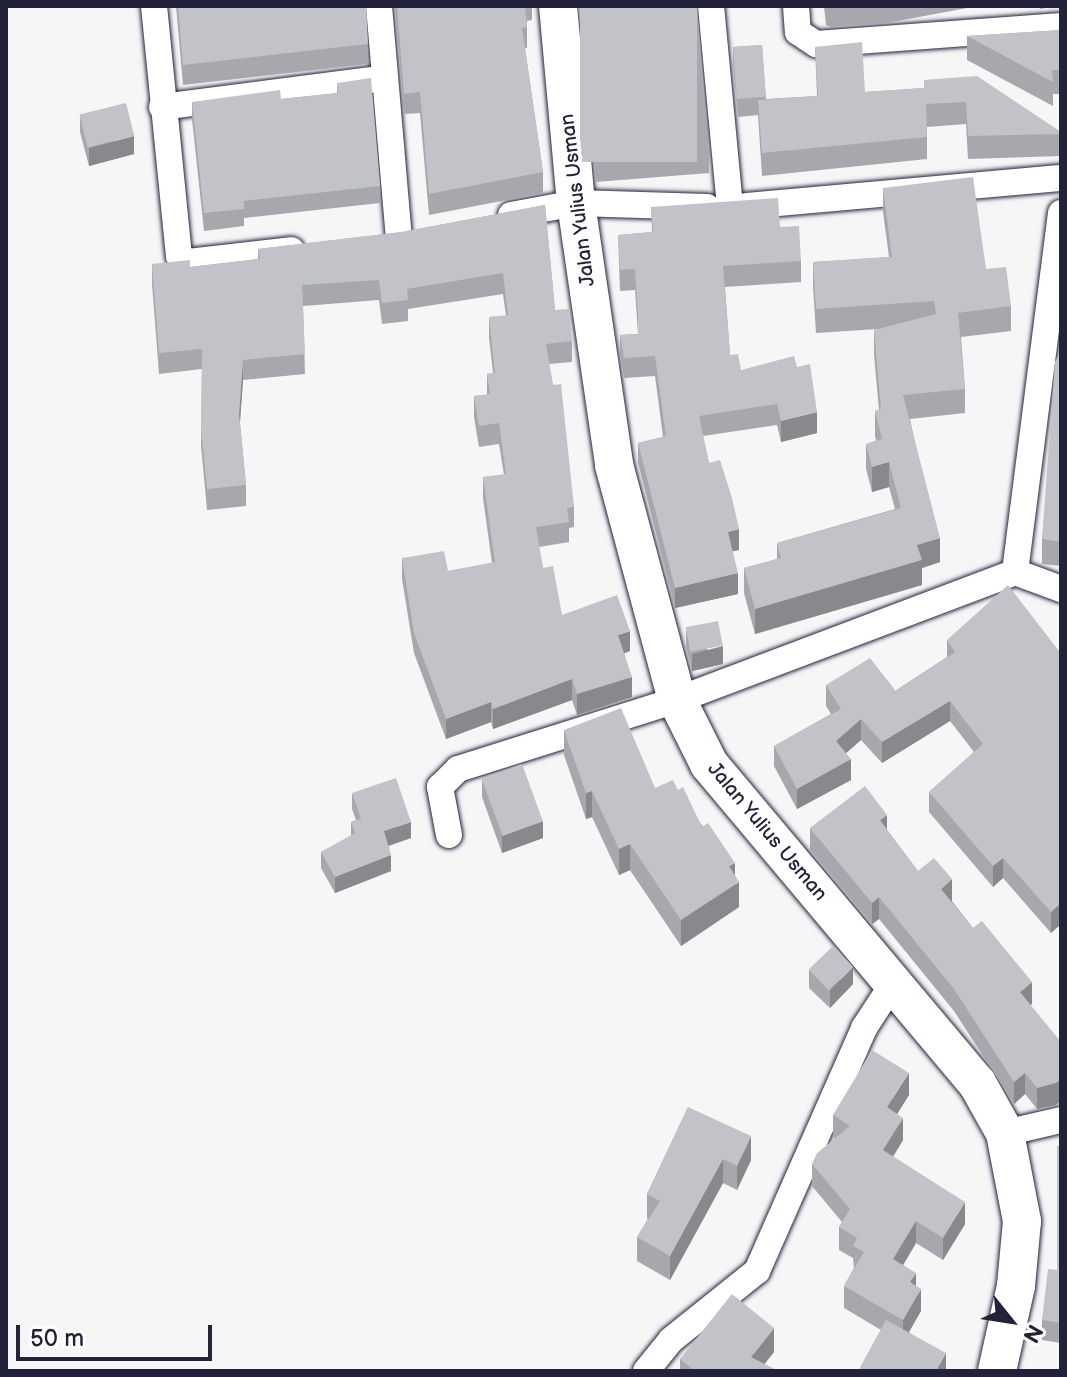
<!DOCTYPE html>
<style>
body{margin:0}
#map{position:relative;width:1067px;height:1377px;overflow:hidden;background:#f6f6f7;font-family:"Balsamiq Sans",sans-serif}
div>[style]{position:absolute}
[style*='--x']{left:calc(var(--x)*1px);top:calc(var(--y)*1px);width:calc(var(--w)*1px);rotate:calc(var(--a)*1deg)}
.roads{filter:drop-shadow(0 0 2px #22223b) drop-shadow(0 0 2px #22223b)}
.street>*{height:26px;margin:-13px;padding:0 13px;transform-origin:13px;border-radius:13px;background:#fff}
.secondary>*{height:38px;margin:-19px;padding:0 19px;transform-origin:19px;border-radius:19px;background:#fff}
.wall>*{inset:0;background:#a7a7ad}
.shaded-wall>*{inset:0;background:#88888d}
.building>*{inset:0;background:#c2c2c9;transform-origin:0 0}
span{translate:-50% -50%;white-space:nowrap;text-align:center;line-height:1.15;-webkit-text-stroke:8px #fff;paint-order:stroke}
.street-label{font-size:20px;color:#22223b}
.frame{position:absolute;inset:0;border:8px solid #22223b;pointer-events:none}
.north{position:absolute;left:971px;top:1281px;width:80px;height:80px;-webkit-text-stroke:6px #fff;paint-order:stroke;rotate:120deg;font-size:22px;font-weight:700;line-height:32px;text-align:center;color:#22223b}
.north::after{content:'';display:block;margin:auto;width:28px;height:36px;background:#22223b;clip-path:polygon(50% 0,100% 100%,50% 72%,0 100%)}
.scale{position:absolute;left:16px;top:1325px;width:196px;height:36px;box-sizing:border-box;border:4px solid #22223b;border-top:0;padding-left:10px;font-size:24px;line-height:28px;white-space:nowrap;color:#22223b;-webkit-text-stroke:6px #fff;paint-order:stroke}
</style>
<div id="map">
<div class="roads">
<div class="street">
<div style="--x:154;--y:6;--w:251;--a:84.3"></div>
<div style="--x:179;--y:256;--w:11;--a:34"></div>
<div style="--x:188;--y:262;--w:104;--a:-6.6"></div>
<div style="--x:379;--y:6;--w:232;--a:85.1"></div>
<div style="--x:711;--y:6;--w:202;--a:84.6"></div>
<div style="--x:796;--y:6;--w:26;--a:86"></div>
<div style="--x:798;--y:32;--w:22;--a:34"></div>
<div style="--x:816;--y:44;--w:246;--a:-4.2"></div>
<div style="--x:162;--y:107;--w:210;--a:-7.4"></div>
<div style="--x:746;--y:206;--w:316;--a:-5.1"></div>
<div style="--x:511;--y:215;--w:66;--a:-10.5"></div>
<div style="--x:576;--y:203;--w:131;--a:1.7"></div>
<div style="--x:1015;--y:572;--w:362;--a:-82.7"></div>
<div style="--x:449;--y:835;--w:49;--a:-100.6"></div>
<div style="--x:440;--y:787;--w:25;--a:-45"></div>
<div style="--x:458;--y:769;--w:230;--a:-17.5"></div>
<div style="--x:677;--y:700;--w:361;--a:-20.7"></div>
<div style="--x:1015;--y:572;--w:49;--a:20.3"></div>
<div style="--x:1005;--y:1133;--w:57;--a:-13.1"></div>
<div style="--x:646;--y:1371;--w:40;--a:-51"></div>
<div style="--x:671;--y:1340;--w:110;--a:-38.7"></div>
<div style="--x:757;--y:1271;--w:266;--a:-66.2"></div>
<div style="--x:864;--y:1028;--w:55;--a:-56.9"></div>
</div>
<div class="secondary">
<div style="--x:558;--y:6;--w:198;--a:84.8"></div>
<div style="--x:576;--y:203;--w:265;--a:81.7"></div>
<div style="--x:614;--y:465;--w:243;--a:75"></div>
<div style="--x:677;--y:700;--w:72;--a:63.4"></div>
<div style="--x:709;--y:764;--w:417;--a:50"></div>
<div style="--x:977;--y:1083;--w:57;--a:60.8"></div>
<div style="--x:1005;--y:1133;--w:90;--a:79.1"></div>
<div style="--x:1022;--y:1221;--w:65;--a:95.3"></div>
<div style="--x:1016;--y:1286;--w:87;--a:102.6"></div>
</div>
</div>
<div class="wall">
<div style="clip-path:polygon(176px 6px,366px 6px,368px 64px,183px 85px)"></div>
<div style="clip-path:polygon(395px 6px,532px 6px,532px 20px,527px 21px,527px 48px,525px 48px,543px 172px,543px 193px,429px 215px,420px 113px,404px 114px)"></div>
<div style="clip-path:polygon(578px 6px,697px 6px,709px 152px,709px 173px,596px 182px)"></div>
<div style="clip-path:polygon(824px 6px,978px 6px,887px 23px,831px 27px,826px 25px)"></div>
<div style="clip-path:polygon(1040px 6px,1056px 6px,1040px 9px)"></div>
<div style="clip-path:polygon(1061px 30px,1061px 94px,1053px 94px,1053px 106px,967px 60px,967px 36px)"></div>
<div style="clip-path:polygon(762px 45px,766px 99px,817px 96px,815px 47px,865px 92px,924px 88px,1061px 132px,1061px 156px,968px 159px,966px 124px,927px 127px,927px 159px,762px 176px,758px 115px,738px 117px,733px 64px,733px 47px)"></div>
<div style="clip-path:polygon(337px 83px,380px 186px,380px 203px,244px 218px,244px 226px,204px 231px,192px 119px,192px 102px,281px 99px,337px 93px)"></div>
<div style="clip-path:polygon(80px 115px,134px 154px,89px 166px,80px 132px)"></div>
<div style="clip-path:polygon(883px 188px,986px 269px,1011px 306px,1011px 331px,961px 337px,965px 389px,965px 413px,910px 419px,940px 562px,922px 568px,922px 585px,755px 634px,744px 593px,744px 568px,777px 559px,777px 543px,895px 509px,889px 487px,872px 492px,866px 469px,866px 444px,876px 441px,875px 436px,875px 411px,879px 410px,874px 355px,874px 330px,878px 329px,816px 333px,813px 287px,813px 262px,889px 257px,883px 212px)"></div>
<div style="clip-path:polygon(545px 205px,555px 310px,572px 341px,572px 362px,549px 364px,574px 507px,574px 527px,569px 528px,569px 542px,539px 547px,543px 568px,562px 615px,630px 651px,624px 653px,632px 697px,577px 715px,572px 700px,493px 729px,491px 722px,446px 739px,414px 653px,402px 579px,402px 558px,448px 571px,492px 563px,483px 498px,483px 477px,504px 475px,499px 444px,479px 447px,474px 417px,474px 396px,487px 395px,487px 374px,493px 373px,489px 338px,489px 317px,506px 316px,503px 294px,408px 309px,408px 321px,382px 324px,379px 300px,303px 306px,305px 374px,243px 380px,240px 423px,246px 485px,246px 506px,207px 510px,201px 446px,202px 369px,159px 374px,152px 284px,152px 264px,190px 267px,258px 259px,258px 249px,402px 232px)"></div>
<div style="clip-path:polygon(651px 207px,780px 227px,801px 261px,801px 282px,725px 287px,730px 355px,741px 370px,817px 433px,781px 442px,777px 425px,703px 436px,709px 463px,739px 550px,733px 551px,738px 594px,675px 608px,638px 463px,638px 443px,663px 437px,655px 376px,624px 378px,620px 356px,620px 335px,638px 334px,635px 290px,620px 291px,618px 235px,652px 232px)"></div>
<div style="clip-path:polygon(1061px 351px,1061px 566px,1042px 564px,1042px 539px)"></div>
<div style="clip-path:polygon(686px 629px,723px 664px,692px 671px,686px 647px)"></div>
<div style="clip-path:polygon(947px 640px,1059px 651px,1061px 650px,1061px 924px,1051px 933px,1003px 878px,993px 887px,929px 812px,929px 792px,974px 752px,950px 721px,882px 763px,861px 740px,846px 753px,851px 780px,797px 809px,774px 766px,774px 746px,831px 714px,826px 706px,826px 685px,895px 691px,947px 657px)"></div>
<div style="clip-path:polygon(564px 730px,655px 788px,678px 790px,735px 874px,739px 907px,681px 946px,630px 870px,619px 875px,592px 817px,586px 819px,564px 755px)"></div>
<div style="clip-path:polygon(482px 779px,543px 838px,502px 853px,482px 797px)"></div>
<div style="clip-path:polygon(352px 793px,411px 838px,389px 846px,391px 871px,335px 893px,321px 868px,321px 852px,351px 836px,351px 822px,356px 820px,352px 809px)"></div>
<div style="clip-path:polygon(810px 828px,887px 830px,918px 871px,952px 901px,1032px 1004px,1030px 1005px,1056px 1105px,1037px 1109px,1025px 1094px,1014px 1104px,954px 1011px,879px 919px,872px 924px,810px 850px)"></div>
<div style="clip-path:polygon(809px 970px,853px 984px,830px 1008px,809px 988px)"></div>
<div style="clip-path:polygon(909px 1095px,897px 1114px,903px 1140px,893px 1157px,965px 1224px,943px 1260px,916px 1243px,903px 1265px,916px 1285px,921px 1311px,909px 1332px,946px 1371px,881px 1330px,844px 1308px,844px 1286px,854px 1268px,853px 1258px,839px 1250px,839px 1227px,842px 1222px,812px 1186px,812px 1164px,835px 1138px,833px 1137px,833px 1115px)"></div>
<div style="clip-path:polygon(688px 1107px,751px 1160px,737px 1190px,723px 1183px,670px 1280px,637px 1261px,637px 1237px,648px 1219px,647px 1219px,647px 1194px)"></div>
<div style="clip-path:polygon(1061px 1146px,1061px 1343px,1042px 1340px,1042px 1320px,1057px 1270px)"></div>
<div style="clip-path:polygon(774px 1352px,764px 1364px,778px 1371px,680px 1371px,680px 1359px)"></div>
</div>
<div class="shaded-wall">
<div style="clip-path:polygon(134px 136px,134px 154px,89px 166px,89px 148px)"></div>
<div style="clip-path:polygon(243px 360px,243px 380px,239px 434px,239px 414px)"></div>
<div style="clip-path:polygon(817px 412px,817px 433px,781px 442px,781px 421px)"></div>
<div style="clip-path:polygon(889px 462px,889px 487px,872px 492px,872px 467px)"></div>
<div style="clip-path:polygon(739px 529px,739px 550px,728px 552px,728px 532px)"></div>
<div style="clip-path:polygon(940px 538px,940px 562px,922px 568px,922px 585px,755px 634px,755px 609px,917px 545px)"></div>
<div style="clip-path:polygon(738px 573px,738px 594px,675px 608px,675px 588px)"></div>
<div style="clip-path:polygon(630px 631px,630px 651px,618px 656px,618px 635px)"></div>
<div style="clip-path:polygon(723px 646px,723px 664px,692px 671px,692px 654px)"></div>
<div style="clip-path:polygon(632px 677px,632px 697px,577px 715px,577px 694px)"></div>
<div style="clip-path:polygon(572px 679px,572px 700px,493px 729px,493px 709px)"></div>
<div style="clip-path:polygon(950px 701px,950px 721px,882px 763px,882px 742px)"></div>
<div style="clip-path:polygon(491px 702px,491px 722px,446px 739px,446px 719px)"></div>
<div style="clip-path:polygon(861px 719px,861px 740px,836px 762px,836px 741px)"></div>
<div style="clip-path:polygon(851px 759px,851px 780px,797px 809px,797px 789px)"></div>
<div style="clip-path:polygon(592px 791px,592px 817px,586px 819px,586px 793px)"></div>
<div style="clip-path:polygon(887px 815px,887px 836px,880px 820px)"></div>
<div style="clip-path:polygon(543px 821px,543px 838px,502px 853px,502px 836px)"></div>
<div style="clip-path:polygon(411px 822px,411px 838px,384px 847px,384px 831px)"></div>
<div style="clip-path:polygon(630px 844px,630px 870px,619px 875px,619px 849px)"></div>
<div style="clip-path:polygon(391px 855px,391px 871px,335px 893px,335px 877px)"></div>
<div style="clip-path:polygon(1003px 858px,1003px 878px,993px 887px,993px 866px)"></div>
<div style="clip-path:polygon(735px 863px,735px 885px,739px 882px,739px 907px,681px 946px,681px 920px,729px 866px)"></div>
<div style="clip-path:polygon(952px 879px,952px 901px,941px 910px,941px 889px)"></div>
<div style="clip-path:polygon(879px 897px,879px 919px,872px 924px,872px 903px)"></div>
<div style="clip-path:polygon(1061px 903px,1061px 924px,1051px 933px,1051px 912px)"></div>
<div style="clip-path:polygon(853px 967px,853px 984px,830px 1008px,830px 990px)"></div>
<div style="clip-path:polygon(1032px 982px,1032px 1004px,1020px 1014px,1020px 992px)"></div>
<div style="clip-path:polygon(909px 1073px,909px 1095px,887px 1130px,887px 1107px)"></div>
<div style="clip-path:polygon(1025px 1073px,1025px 1094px,1014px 1104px,1014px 1082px)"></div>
<div style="clip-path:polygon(1061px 1079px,1061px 1101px,1056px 1105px,1037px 1109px,1037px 1088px)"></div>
<div style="clip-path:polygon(903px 1118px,903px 1140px,883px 1172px,883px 1150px)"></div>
<div style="clip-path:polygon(751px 1136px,751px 1160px,737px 1190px,737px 1166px)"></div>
<div style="clip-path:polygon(723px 1159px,723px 1183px,670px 1280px,670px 1256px)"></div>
<div style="clip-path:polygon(965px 1202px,965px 1224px,943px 1260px,943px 1238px)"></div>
<div style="clip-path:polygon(916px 1221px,916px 1243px,893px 1282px,893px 1259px)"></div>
<div style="clip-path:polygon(916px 1273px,916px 1295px,910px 1282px)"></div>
<div style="clip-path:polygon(921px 1289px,921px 1311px,903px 1342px,903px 1320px)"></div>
<div style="clip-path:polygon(774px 1328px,774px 1352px,759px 1371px,751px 1357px)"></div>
<div style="clip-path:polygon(946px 1353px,946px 1371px,936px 1371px)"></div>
</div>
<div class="building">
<div style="clip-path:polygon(178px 6px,366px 6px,368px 44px,183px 65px)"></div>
<div style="clip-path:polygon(397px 6px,525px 6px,527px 27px,522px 28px,543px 172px,429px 194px,420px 92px,404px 94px)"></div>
<div style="left:580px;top:6px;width:117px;height:156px"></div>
<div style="clip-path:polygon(1061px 30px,1061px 70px,1052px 70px,1053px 82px,967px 36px)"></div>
<div style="clip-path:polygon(862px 42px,865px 92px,924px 88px,924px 80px,977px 76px,1061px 132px,1061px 134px,968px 136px,966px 102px,926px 104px,927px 137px,762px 153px,758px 100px,818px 96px,815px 47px)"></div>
<div style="left:762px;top:45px;width:52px;height:29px;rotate:86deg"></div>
<div style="clip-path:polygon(371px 78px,380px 186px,244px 201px,244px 209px,204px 213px,192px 102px,280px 90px,281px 99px,338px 93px,337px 83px)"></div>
<div style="left:126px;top:103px;width:34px;height:48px;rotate:76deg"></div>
<div style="clip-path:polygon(973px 177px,986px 269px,1006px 267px,1011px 306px,958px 313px,965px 389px,903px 395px,940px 538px,917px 545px,922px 560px,755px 609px,744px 568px,781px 558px,777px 543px,901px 508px,889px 462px,872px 467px,866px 444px,882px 439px,875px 411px,881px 409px,874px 330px,936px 314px,934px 301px,816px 309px,813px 262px,892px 257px,883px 188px)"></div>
<div style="clip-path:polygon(778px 198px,780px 227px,799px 226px,801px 261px,723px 266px,730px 355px,738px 354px,741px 370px,794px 356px,797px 367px,810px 364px,817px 412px,781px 421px,777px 404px,699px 416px,709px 463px,720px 460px,732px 498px,739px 529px,728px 532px,738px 573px,675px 588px,638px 443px,666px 436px,655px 356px,624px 358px,620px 335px,638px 334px,638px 317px,635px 269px,620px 270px,618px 235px,653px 232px,651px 207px)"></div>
<div style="clip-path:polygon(545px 205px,555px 310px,569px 309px,572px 341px,546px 344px,553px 385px,561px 384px,574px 507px,567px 508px,569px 522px,536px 527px,543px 568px,553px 566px,562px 615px,617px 595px,630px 631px,618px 635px,632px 677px,577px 694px,572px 679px,493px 709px,491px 702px,446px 719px,414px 633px,402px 558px,444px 551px,448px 571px,495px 562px,483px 477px,506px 474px,499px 423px,479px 426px,474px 396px,490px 394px,487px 374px,495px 373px,489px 317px,508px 315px,503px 273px,407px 289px,408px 300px,382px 303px,379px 280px,302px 285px,305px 354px,243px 360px,239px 414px,246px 485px,207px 489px,201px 426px,202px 349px,159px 353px,152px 264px,190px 260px,190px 267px,260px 259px,258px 249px,402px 232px)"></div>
<div style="clip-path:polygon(1061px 351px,1061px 542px,1042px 539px,1055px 362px)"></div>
<div style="clip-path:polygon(1008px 585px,1059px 651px,1061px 650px,1061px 903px,1051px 912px,1003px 858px,993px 866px,929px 792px,983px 744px,950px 701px,882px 742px,861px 719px,836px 741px,851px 759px,797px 789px,774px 746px,841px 709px,826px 685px,870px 658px,895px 690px,891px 694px,955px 652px,947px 640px)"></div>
<div style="left:718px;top:621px;width:25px;height:33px;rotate:79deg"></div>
<div style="clip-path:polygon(621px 708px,655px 788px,673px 780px,678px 790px,683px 787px,702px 827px,708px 823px,735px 863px,729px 866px,739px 882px,681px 920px,630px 844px,619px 849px,592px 791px,586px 793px,564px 730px)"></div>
<div style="left:522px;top:764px;width:61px;height:43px;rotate:70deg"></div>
<div style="clip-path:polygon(396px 778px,411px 822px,384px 831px,391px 855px,335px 877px,321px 852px,355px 833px,351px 822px,361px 819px,352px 793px)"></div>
<div style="clip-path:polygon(865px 786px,887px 815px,880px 820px,918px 871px,934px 858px,952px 879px,941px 889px,973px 928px,982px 921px,1032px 982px,1020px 992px,1061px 1042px,1061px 1079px,1056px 1083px,1037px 1088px,1025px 1073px,1014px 1082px,954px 989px,879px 897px,872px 903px,810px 828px)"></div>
<div style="left:833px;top:946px;width:29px;height:34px;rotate:46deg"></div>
<div style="clip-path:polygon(872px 1050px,909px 1073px,887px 1107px,903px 1118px,883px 1150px,965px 1202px,943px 1238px,916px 1221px,893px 1259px,916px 1273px,910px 1282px,921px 1289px,903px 1320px,844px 1286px,864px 1252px,853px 1246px,857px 1238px,839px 1227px,850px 1209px,812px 1164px,817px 1153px,850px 1126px,833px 1115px)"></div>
<div style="clip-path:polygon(688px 1107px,751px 1136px,737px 1166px,723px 1159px,670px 1256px,637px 1237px,660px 1201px,647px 1194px)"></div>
<div style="clip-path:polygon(1057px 1146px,1061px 1146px,1061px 1323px,1042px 1320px,1048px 1269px,1057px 1270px)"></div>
<div style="clip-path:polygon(732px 1294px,774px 1328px,751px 1357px,778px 1371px,695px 1371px,680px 1359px)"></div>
<div style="clip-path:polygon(886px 1320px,946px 1353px,936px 1371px,858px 1371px)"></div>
</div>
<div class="street-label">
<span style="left:578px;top:200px;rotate:-97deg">Jalan Yulius Usman</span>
<span style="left:767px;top:832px;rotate:50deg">Jalan Yulius Usman</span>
</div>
<div class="frame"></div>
<div class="north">N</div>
<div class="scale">50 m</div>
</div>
